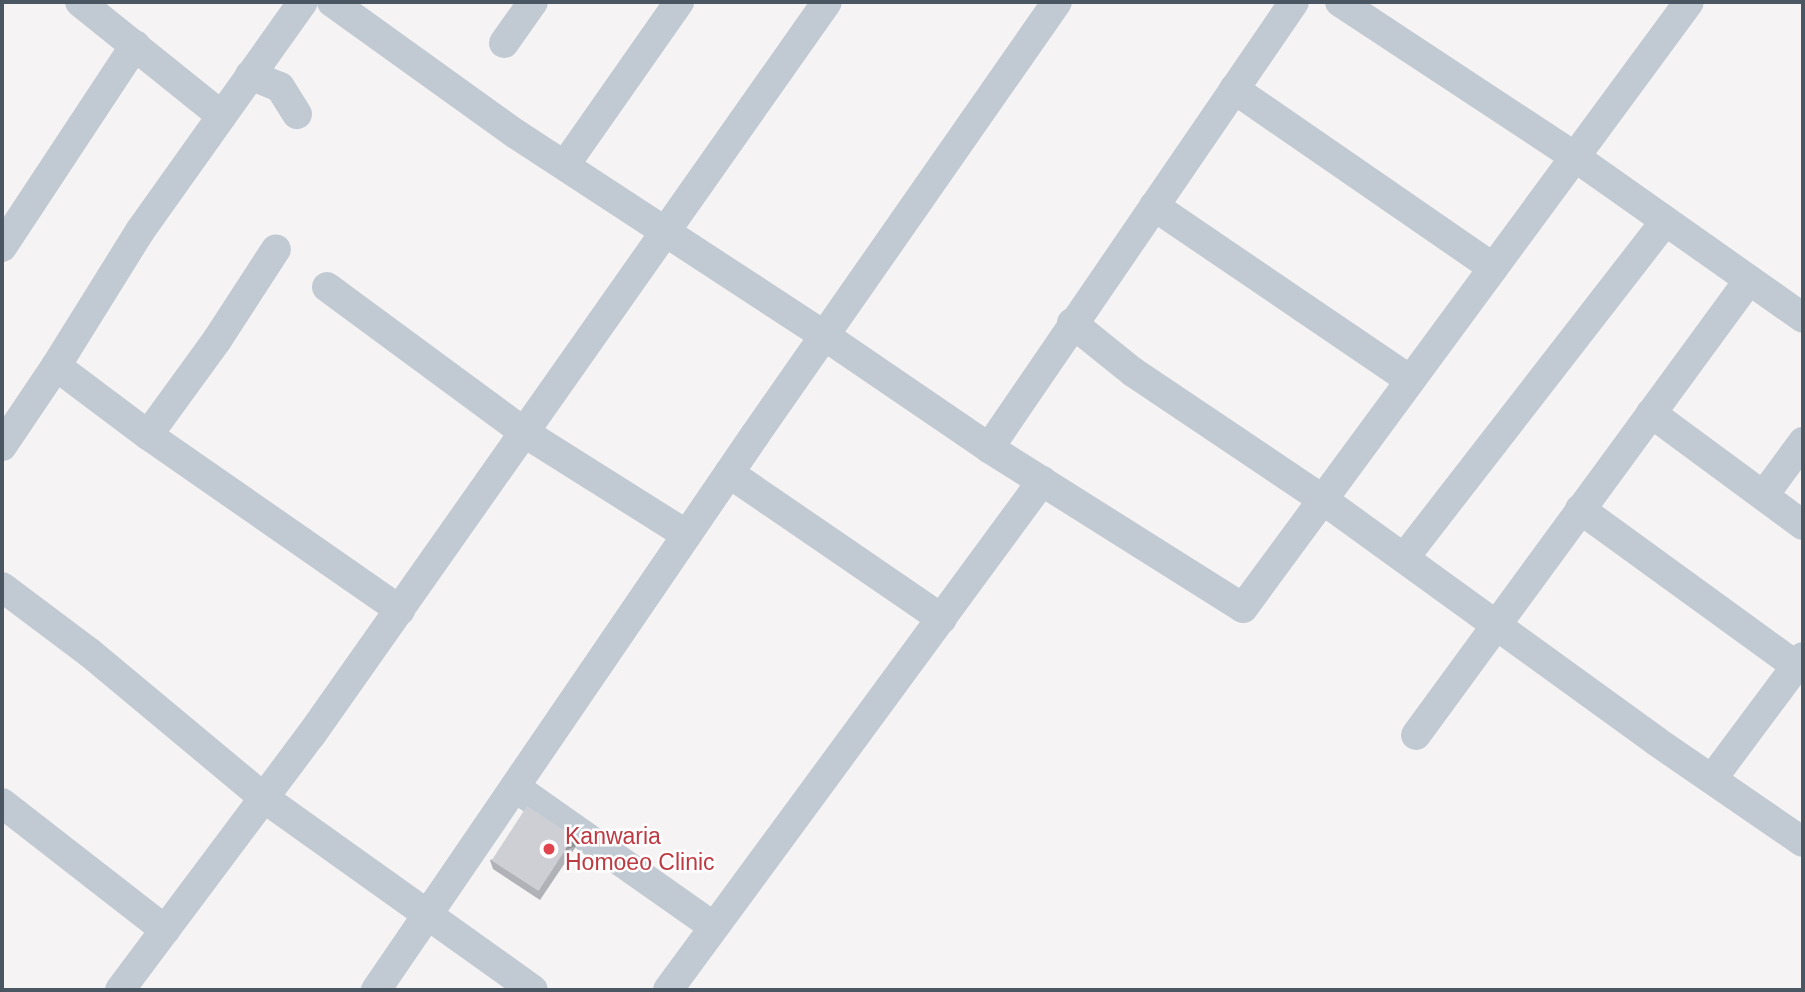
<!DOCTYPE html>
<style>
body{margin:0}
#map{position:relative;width:1805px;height:992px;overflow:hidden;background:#f5f3f3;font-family:Helvetica,sans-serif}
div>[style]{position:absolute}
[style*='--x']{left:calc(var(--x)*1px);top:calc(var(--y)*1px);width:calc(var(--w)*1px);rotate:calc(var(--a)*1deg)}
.minor>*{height:30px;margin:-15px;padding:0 15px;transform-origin:15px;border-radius:15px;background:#c1cad2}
.wall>*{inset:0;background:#b0b2b7}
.shaded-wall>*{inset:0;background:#909195;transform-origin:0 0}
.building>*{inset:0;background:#cdcfd5;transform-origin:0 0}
.dots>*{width:19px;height:19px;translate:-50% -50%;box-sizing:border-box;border:4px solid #fff;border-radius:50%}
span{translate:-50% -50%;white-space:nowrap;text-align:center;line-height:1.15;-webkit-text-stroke:5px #fff;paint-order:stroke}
.health-label{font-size:23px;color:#be3a42}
.left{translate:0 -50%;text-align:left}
.frame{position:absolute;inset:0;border:4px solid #4a5661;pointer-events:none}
</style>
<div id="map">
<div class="minor">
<div style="--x:80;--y:2;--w:182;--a:38.8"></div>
<div style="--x:332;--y:2;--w:226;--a:35.7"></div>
<div style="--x:516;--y:134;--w:369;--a:33.2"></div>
<div style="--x:825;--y:336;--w:199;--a:34.3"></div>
<div style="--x:989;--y:448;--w:300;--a:32.2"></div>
<div style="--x:1243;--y:608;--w:752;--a:-53.65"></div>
<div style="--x:1340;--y:2;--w:282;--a:33.4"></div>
<div style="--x:1575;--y:157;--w:279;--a:35.2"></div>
<div style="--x:504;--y:43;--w:50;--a:-54.7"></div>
<div style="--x:250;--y:75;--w:32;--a:22"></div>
<div style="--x:280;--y:87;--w:32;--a:58"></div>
<div style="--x:1234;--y:89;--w:315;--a:34.6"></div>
<div style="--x:565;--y:165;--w:199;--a:-55"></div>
<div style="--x:1154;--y:206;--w:310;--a:34.2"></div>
<div style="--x:2;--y:247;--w:242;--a:-56.6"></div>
<div style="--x:327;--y:287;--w:246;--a:36.4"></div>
<div style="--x:525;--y:433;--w:191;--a:32.2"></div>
<div style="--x:1072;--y:323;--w:78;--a:38.8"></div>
<div style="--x:1133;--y:372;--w:228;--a:33.9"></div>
<div style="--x:1322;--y:499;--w:412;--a:35.9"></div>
<div style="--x:1656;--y:741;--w:178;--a:34.5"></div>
<div style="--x:56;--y:366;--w:115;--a:36.9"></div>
<div style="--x:148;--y:435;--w:307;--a:34.8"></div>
<div style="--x:1651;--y:413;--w:189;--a:36.4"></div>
<div style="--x:148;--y:435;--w:117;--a:-54"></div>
<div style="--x:217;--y:340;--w:108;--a:-57"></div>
<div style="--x:2;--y:446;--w:97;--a:-56"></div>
<div style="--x:56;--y:366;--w:159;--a:-58.1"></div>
<div style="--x:140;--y:231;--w:281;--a:-54.6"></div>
<div style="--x:989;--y:448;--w:540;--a:-55.63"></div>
<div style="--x:729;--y:473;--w:258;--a:34.4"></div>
<div style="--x:1764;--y:495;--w:66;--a:-53.7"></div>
<div style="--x:1580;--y:509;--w:267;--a:36"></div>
<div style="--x:1404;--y:558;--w:426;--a:-52.2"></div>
<div style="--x:2;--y:587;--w:110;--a:36.9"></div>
<div style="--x:90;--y:653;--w:226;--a:39.8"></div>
<div style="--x:264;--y:798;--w:330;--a:35.5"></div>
<div style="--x:1416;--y:735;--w:564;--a:-53.8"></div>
<div style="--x:1712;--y:779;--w:152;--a:-53.3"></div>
<div style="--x:515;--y:787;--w:242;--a:35.1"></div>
<div style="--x:2;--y:803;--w:207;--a:37.9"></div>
<div style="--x:120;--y:990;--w:319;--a:-53.2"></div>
<div style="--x:311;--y:735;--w:896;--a:-54.86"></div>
<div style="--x:376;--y:990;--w:672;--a:-55.67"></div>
<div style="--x:755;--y:435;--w:528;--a:-55.11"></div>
<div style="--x:668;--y:990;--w:632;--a:-53.69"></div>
</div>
<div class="wall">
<div style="clip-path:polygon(574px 837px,577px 845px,540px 900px,493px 869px,490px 860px)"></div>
</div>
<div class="shaded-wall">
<div style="left:574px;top:837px;width:9px;height:66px;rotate:69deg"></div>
</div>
<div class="building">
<div style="left:527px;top:806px;width:56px;height:65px;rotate:33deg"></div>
</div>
<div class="dots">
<div style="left:549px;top:849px;background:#e0444e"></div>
</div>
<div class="health-label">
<span class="left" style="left:565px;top:849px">Kanwaria<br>Homoeo Clinic</span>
</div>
<div class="frame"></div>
</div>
